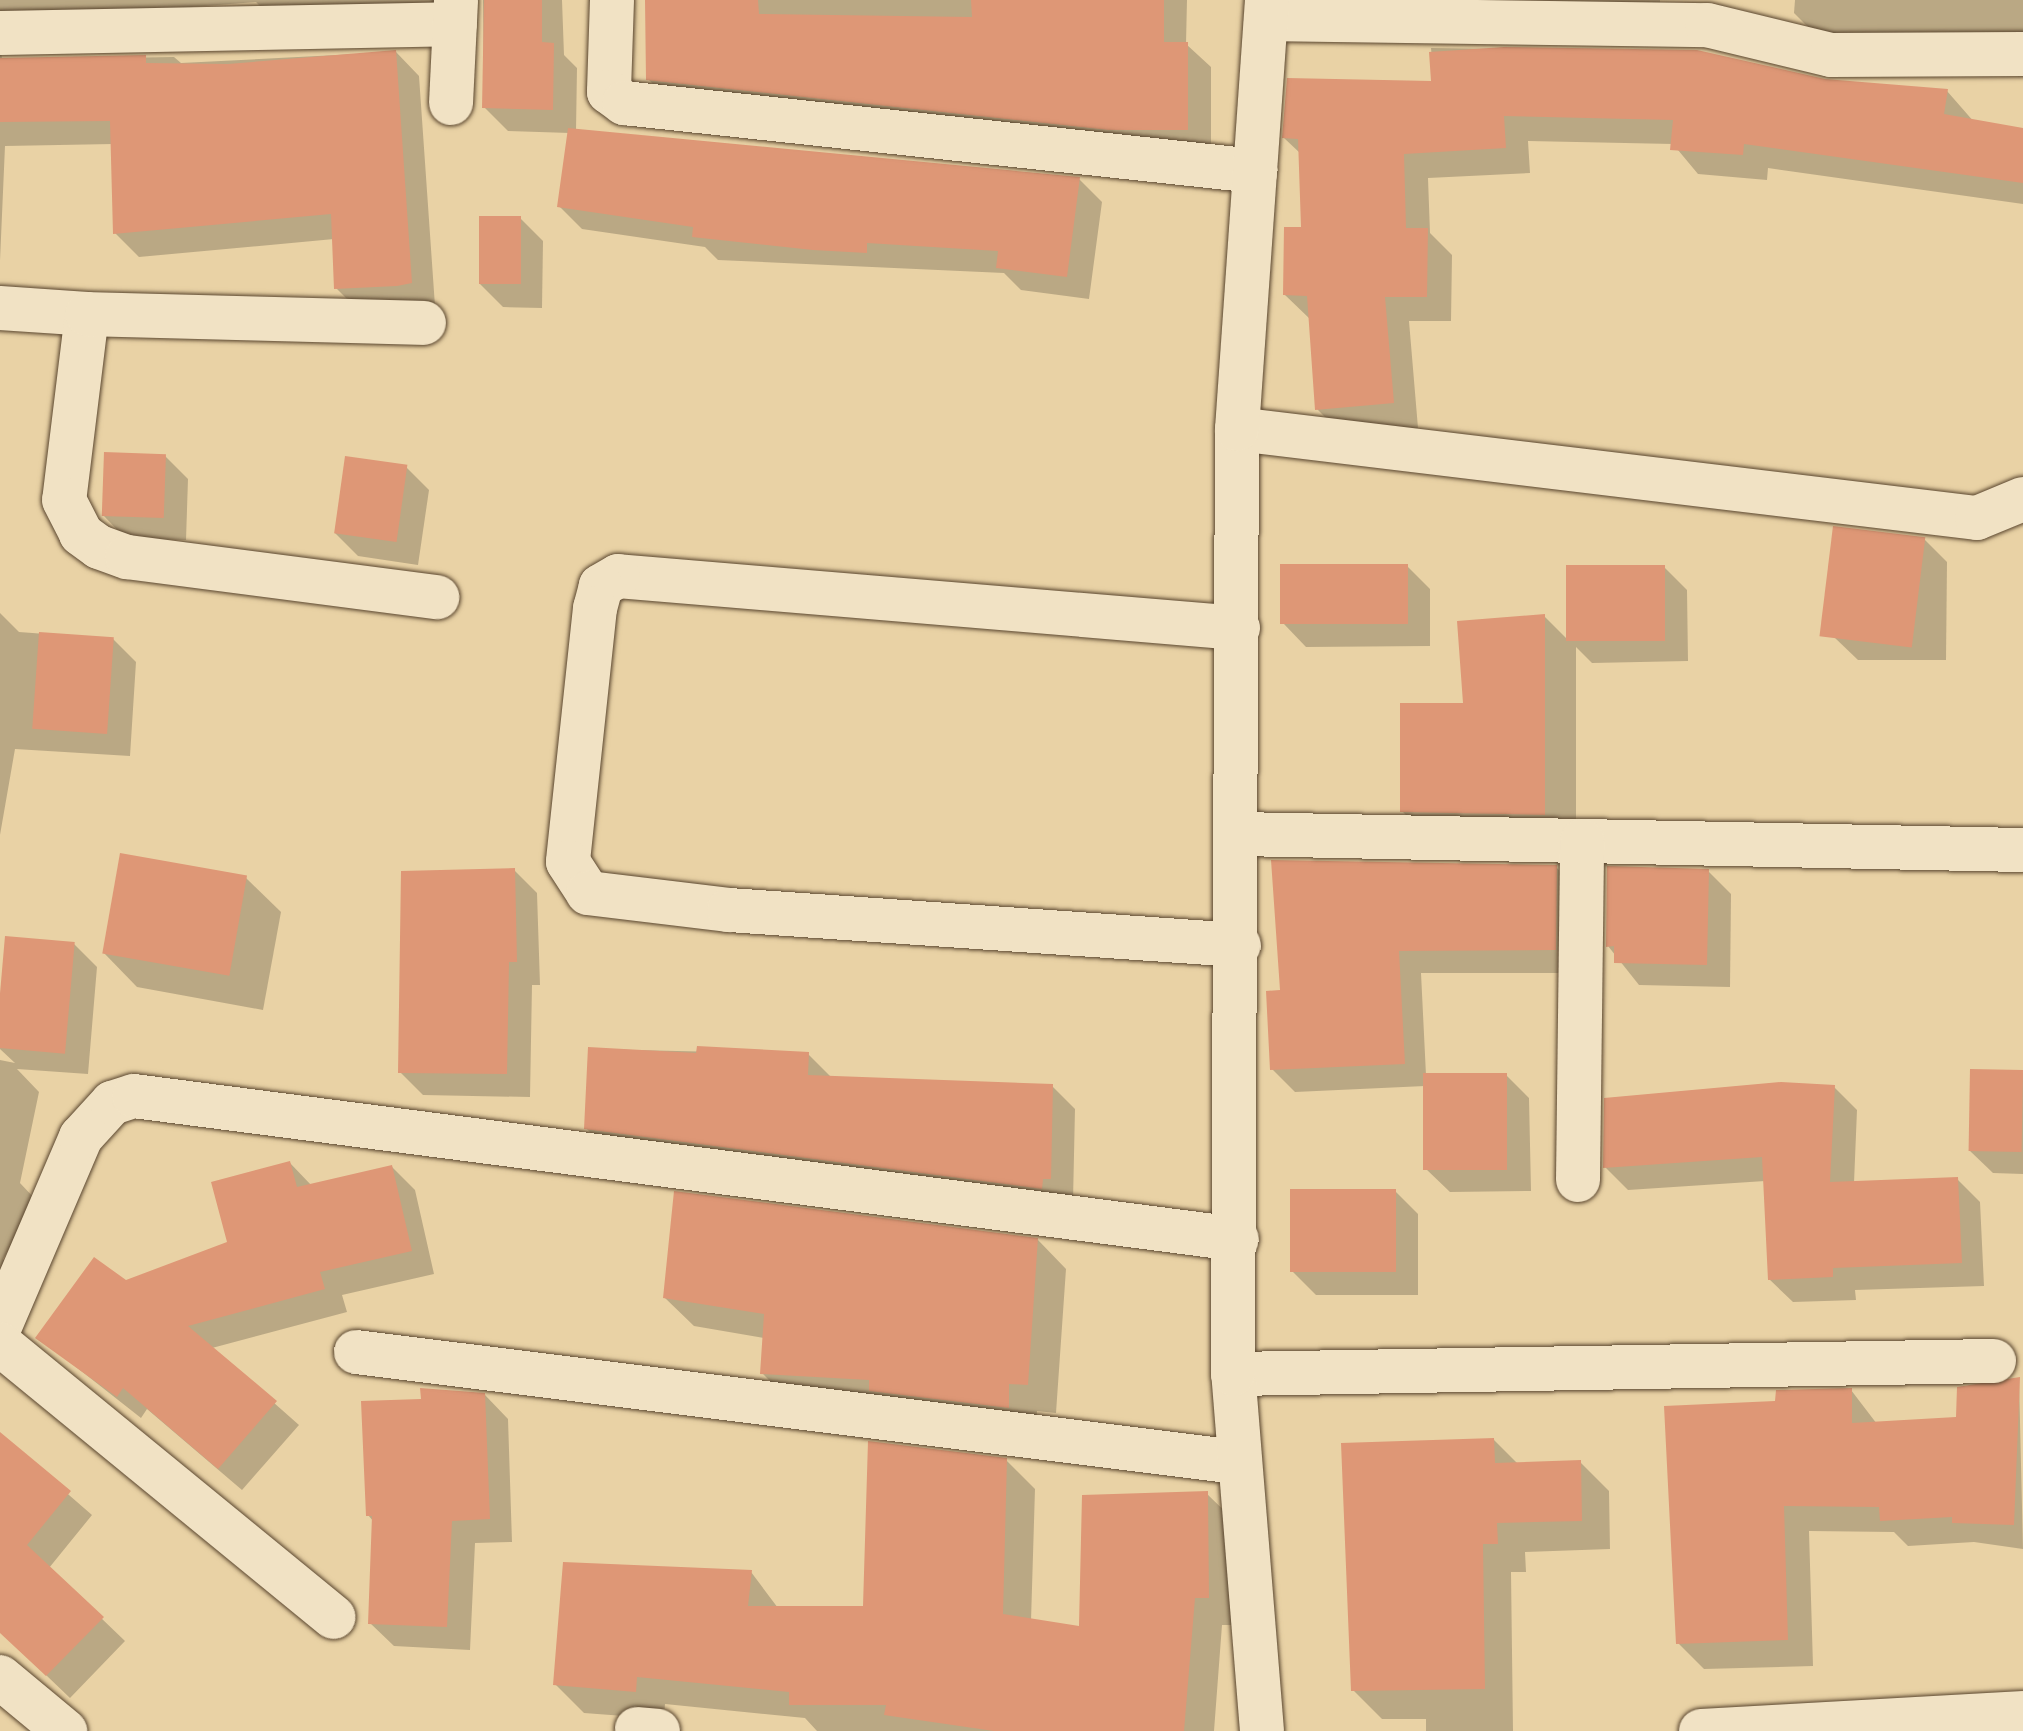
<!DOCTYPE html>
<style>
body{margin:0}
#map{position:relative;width:2023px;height:1731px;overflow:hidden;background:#e9d2a5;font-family:"IM FELL English",serif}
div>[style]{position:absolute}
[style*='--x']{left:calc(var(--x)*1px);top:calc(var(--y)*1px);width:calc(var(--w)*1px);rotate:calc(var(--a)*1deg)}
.shadow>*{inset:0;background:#0003}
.building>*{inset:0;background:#de9776;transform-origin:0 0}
.roads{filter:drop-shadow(0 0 2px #59452e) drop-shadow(0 0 2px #59452e)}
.street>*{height:44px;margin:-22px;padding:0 22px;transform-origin:22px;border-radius:22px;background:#f1e2c4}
span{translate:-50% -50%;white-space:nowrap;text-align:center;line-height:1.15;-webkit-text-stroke:8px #f1e2c4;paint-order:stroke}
</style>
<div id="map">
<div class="shadow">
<div style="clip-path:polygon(0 0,479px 0,461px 8px,280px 26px,256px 2px,192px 7px,194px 28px,1px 46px,2px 60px,174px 57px,181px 63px,396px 52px,419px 76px,435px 306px,360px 312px,336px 288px,334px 239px,139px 257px,115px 233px,113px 144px,5px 146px,0 261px)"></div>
<div style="clip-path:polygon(483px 0,562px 0,564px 55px,577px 68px,576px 131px,1079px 179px,1102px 202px,1089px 299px,1021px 290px,1004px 273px,718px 260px,705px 247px,582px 229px,559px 206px,570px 133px,508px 131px,484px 107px)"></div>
<div style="clip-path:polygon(647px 0,1187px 0,1186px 44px,1211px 67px,1211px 152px,672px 103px,648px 79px)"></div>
<div style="clip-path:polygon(1315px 0,1660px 0,1660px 21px)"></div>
<div style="clip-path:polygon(1795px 0,2023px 0,2023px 39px,1817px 36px,1794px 13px)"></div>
<div style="clip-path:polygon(1431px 48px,1696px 52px,1825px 81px,1947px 91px,2023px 178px,2023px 204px,1768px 168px,1767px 180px,1698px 174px,1673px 144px,1528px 141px,1530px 173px,1428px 178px,1430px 233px,1452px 255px,1451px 321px,1409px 321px,1418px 428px,1342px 434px,1317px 409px,1311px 320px,1285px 295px,1303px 229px,1301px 154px,1284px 138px,1434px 83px)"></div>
<div style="clip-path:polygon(520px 218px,543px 241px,542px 308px,503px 307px,480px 284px)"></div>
<div style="clip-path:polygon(165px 456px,188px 479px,186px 540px,126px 539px,103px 515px)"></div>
<div style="clip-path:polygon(406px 467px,429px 490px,418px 565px,358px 556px,335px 533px)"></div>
<div style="clip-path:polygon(1924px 539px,1947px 562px,1946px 660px,1858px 660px,1834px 637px)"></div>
<div style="clip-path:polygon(1407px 566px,1430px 589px,1430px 646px,1306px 647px,1283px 623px)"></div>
<div style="clip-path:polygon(1568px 567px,1664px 567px,1687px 590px,1688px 661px,1592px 663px,1576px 647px,1576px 846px,1434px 843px,1402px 811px,1466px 705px,1544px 616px,1569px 641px)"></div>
<div style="clip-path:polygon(0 613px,19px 632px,113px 639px,136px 662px,130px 756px,15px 749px,0 835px)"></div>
<div style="clip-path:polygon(1556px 867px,1579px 891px,1578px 973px,1421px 973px,1426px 1075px,1506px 1075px,1529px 1098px,1531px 1191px,1450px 1192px,1426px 1169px,1425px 1086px,1295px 1092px,1272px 1069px,1283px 992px)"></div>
<div style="clip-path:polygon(514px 870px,537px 893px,540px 985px,532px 985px,530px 1097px,423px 1095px,400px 1072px)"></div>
<div style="clip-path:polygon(1708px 871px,1731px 894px,1730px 987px,1639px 985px,1608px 946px)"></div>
<div style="clip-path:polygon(246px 878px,281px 912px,263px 1010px,137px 987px,103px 952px)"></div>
<div style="clip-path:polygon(7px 938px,74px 944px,97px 967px,88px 1074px,17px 1069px,39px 1092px,20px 1183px,37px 1201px,3px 1259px,24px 1280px,0 1323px,0 1060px,15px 1063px,0 1049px)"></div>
<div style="clip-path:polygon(590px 1049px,808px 1054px,832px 1078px,1052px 1086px,1075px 1109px,1073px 1201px,609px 1152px,586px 1128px)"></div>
<div style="clip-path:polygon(2023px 1072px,2023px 1174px,1993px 1173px,1969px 1150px)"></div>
<div style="clip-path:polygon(1834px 1087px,1857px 1110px,1854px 1183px,1957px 1179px,1980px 1202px,1984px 1286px,1855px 1290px,1856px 1300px,1793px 1302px,1769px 1279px,1765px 1181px,1628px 1190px,1605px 1167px)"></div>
<div style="clip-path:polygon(290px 1163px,312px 1186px,392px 1167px,415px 1190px,434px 1274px,342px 1295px,347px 1312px,212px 1348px,299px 1425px,242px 1490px,147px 1409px,141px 1418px,38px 1337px,126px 1282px,229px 1243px)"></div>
<div style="clip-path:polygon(1395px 1191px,1418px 1214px,1418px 1295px,1316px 1295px,1292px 1271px)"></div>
<div style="clip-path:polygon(1038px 1240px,1066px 1269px,1056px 1413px,1037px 1411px,1036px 1436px,790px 1401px,762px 1373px,764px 1338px,694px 1326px,665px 1298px)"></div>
<div style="clip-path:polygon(2019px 1379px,2023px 1549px,1974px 1542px,1908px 1546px,1894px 1532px,1809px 1531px,1813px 1666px,1704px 1669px,1678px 1643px,1777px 1402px,1851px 1390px,1877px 1424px,1958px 1419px)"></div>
<div style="clip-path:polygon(485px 1395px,508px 1419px,512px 1542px,475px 1543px,470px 1650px,394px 1646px,370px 1623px,374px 1522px,368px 1515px)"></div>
<div style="clip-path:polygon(0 1435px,92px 1515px,49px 1568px,125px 1641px,70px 1698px,0 1631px)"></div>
<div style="clip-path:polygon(1494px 1440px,1518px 1464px,1580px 1462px,1609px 1491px,1610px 1549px,1525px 1552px,1526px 1572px,1511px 1572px,1513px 1731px,1426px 1731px,1426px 1719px,1382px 1719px,1353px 1690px)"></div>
<div style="clip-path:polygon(1006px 1460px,1035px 1489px,1031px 1621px,1081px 1628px,1207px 1494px,1236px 1522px,1237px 1625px,1222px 1625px,1214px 1731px,817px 1731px,805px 1718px,665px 1704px,664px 1719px,584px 1713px,556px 1685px,751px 1572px,778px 1608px,865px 1608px)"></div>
</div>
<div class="building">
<div style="clip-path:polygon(484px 0,542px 0,542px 42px,554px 43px,553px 110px,482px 108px)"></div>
<div style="clip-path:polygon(645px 0,758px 0,759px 14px,972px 17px,971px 0,1164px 0,1164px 42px,1188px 42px,1188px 130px,1109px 130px,646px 80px)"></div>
<div style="clip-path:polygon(1504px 47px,1697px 50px,1825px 79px,1948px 89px,1944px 114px,2023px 128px,2023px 183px,1744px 144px,1743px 155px,1670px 150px,1673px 120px,1504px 116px,1506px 148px,1404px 154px,1406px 228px,1428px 228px,1427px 297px,1385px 297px,1394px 403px,1315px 410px,1307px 296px,1283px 295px,1284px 227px,1301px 227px,1298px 139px,1282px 138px,1287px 78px,1431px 81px,1429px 52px)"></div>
<div style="clip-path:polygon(396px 50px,412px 283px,397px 286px,334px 289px,331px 214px,113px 234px,110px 121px,0 122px,0 58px,146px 55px,146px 63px,228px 64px)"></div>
<div style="clip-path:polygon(568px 128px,1080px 177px,1067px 277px,996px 268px,998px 251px,867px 243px,867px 253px,813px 250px,692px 237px,693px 227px,557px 207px)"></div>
<div style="left:479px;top:216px;width:42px;height:68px"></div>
<div style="left:104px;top:452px;width:62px;height:64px;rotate:2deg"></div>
<div style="left:345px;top:456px;width:63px;height:78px;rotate:8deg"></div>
<div style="left:1833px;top:526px;width:93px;height:111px;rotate:7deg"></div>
<div style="left:1280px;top:564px;width:128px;height:60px"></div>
<div style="left:1566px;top:565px;width:99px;height:76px"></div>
<div style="clip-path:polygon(1545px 614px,1545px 815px,1400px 812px,1400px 703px,1463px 703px,1457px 621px)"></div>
<div style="left:39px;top:632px;width:75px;height:97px;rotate:4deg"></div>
<div style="left:120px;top:853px;width:129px;height:102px;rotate:10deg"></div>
<div style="clip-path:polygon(1271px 860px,1557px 865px,1556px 950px,1399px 951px,1405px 1064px,1270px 1070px,1266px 991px,1280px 990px)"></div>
<div style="clip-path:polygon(1607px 866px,1709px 869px,1707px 965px,1614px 963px,1614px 946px,1606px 947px)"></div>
<div style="clip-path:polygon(515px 868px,517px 962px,509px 962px,507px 1074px,398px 1073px,401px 871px)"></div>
<div style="left:5px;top:936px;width:70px;height:112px;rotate:5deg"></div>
<div style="clip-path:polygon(697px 1046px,809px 1052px,808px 1075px,1053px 1084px,1051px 1179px,1043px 1179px,1042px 1189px,584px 1129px,588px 1047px,696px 1053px)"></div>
<div style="left:1970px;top:1069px;width:53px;height:82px;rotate:1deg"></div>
<div style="left:1423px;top:1073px;width:84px;height:97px"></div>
<div style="clip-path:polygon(1781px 1082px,1835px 1085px,1830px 1182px,1958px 1177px,1962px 1263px,1833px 1268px,1833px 1277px,1768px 1280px,1762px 1157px,1603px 1168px,1604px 1098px)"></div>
<div style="clip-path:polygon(290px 1161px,297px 1187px,392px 1165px,412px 1251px,320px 1272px,325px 1289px,188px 1326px,277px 1401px,218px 1469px,123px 1388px,117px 1397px,35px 1338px,94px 1257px,126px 1280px,227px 1242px,211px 1182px)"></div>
<div style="left:1290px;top:1189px;width:106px;height:83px"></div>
<div style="clip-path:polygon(674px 1191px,1038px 1238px,1028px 1385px,1009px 1384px,1009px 1408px,869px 1391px,869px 1380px,760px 1374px,764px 1314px,663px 1298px)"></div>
<div style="clip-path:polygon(2020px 1377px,2014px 1525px,1952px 1523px,1952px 1517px,1880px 1521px,1879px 1507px,1784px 1506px,1788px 1640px,1676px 1644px,1664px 1406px,1775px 1401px,1776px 1390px,1852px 1388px,1852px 1423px,1956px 1417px,1957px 1387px)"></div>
<div style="clip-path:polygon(420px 1388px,485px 1393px,490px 1519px,452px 1521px,447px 1627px,368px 1624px,372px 1516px,366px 1516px,361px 1401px,421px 1399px)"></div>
<div style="clip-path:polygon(0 1432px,71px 1491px,27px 1545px,104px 1617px,46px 1676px,0 1633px)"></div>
<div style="clip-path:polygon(1494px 1438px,1495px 1463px,1581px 1460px,1582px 1521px,1497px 1523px,1498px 1544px,1483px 1544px,1485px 1689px,1351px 1691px,1341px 1443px)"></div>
<div style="clip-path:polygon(868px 1441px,1007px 1458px,1003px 1614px,1079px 1626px,1082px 1495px,1208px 1491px,1209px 1598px,1195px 1598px,1184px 1731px,994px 1731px,884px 1715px,886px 1705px,789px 1705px,789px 1692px,637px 1677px,636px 1692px,553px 1685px,563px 1562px,752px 1570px,748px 1606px,863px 1606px)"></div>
</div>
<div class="roads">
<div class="street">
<div style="--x:612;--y:0;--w:92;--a:91.9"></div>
<div style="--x:609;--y:92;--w:19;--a:36"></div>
<div style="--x:624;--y:103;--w:635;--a:6.15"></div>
<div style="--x:1266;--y:19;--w:441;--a:0.8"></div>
<div style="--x:1707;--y:25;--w:128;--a:13.6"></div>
<div style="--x:1831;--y:55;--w:192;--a:-0.3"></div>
<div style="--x:0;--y:33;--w:455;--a:-1.1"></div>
<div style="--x:451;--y:103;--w:103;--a:-87.2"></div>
<div style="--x:0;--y:308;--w:87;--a:3.9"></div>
<div style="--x:87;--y:314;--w:187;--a:97"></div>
<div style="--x:64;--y:500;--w:38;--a:63"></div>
<div style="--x:81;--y:534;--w:22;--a:36"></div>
<div style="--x:99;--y:547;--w:30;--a:20"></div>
<div style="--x:127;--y:557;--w:313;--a:7.4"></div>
<div style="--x:87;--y:314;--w:337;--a:1.5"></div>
<div style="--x:1237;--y:429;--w:745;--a:6.86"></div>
<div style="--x:1977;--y:518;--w:50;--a:-22.4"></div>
<div style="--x:1238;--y:628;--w:622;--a:-175.21"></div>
<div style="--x:618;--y:576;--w:20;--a:150"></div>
<div style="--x:601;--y:586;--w:23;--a:105"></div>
<div style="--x:595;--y:608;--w:255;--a:96.1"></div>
<div style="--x:568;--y:862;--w:37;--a:57"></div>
<div style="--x:588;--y:893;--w:142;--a:6.9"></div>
<div style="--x:729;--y:910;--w:511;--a:3.93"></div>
<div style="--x:1239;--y:834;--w:784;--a:1.17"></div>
<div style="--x:1578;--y:1180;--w:339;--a:-89.3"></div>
<div style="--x:0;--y:1326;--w:206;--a:-66.8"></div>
<div style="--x:81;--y:1137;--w:46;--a:-47.6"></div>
<div style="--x:112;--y:1103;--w:23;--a:-18"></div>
<div style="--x:134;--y:1096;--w:1112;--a:7.39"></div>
<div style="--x:0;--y:1344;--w:431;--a:39.3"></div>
<div style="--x:356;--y:1352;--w:888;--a:7.12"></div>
<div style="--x:1233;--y:1374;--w:761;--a:-0.98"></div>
<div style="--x:0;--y:1677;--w:85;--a:39.7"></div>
<div style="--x:637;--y:1729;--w:21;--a:5"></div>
<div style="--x:1262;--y:1731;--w:358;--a:-94.6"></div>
<div style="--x:1233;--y:1374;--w:945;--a:-89.76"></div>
<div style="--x:1237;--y:429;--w:430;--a:-86"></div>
<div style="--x:1701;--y:1731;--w:323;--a:-3.2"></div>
</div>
</div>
</div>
